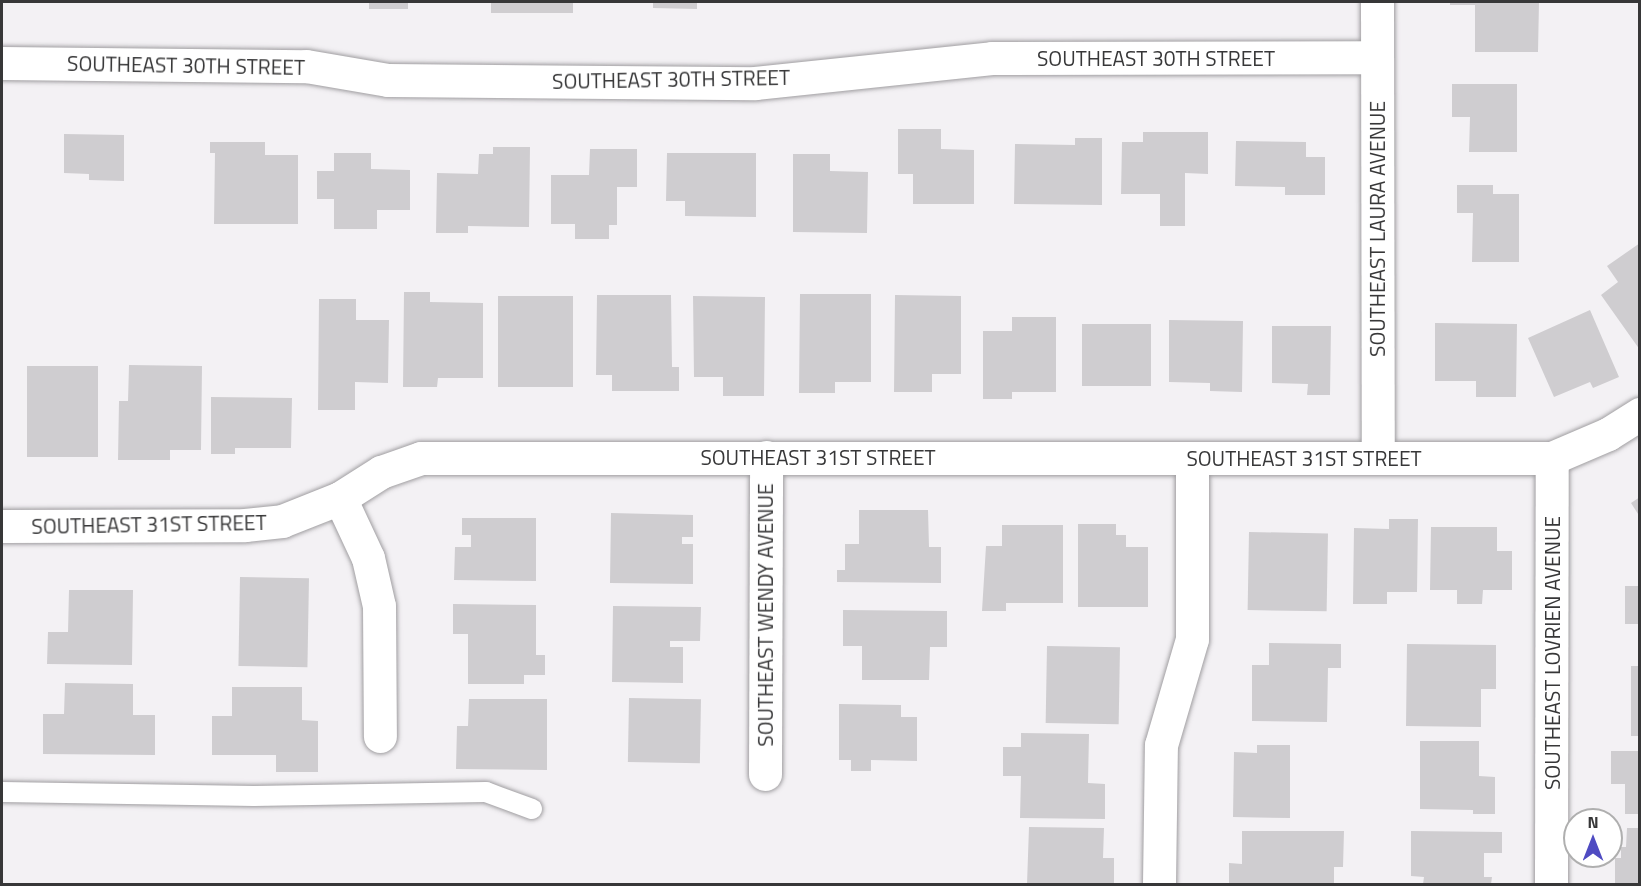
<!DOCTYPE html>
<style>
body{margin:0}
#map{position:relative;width:1641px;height:886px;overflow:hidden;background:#f3f1f4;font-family:"Titillium Web",sans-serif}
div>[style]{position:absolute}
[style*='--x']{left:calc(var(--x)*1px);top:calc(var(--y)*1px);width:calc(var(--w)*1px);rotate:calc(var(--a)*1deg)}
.building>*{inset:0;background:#cfcdd0;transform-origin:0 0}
.roads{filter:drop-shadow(0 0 2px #a09ea1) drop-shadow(0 0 2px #a09ea1)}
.lane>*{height:20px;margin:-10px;padding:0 10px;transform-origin:10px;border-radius:10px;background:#fff}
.street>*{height:33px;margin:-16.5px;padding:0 16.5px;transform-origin:16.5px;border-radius:16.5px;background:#fff}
span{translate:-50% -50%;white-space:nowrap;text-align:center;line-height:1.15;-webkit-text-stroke:4.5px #fff;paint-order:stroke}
.street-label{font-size:21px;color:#373738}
.frame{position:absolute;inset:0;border:3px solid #373738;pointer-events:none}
.north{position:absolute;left:1563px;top:808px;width:60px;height:60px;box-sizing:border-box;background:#fff;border:2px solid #afafaf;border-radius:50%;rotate:0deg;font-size:16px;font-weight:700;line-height:24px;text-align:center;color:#373738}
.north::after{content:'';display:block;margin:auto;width:21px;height:27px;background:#4f4bc2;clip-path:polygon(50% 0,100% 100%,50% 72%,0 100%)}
</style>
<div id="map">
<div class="building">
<div style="left:369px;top:2px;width:39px;height:7px"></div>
<div style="left:491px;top:2px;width:82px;height:11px"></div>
<div style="clip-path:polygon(653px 2px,697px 2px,697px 9px,653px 8px)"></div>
<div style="clip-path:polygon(1450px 2px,1539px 2px,1538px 52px,1475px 52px,1475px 5px,1450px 5px)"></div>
<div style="clip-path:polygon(1452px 84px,1517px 84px,1517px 152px,1469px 152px,1470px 117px,1452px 117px)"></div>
<div style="clip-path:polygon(898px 129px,941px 129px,941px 149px,974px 150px,974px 204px,913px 204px,913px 174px,898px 174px)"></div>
<div style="clip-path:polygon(1143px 132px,1208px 132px,1208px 174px,1185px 173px,1185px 226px,1160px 226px,1160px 194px,1121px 194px,1122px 142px,1143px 142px)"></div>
<div style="clip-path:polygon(64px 134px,124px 135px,124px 181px,89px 180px,89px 174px,64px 173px)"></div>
<div style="clip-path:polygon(1075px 138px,1102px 138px,1102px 205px,1014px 204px,1015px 144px,1075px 145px)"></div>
<div style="clip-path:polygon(1236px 141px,1306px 142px,1306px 157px,1325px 157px,1325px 195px,1285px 195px,1285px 187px,1235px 186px)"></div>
<div style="clip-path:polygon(210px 142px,265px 142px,265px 155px,298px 155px,298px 224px,214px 224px,215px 153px,210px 153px)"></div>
<div style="clip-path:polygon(493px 147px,530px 147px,529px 227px,468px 226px,468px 233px,436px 233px,437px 173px,478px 174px,479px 154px,493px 154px)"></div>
<div style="clip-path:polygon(590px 149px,637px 149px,637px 187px,617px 187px,617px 225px,609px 225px,609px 239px,575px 239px,575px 224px,551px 224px,551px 175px,589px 175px)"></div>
<div style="clip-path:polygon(334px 153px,371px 153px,371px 169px,410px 170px,410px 210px,377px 210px,377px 229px,334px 229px,334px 199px,317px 199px,317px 171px,334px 171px)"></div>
<div style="clip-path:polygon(667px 153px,756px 153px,756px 217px,685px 216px,685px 201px,666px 201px)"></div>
<div style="clip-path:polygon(793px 154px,830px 154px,830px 171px,868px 172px,867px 233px,793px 232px)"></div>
<div style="clip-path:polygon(1457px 185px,1493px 185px,1493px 194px,1519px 194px,1519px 262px,1472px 262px,1473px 213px,1457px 213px)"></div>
<div style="clip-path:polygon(1640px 243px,1640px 350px,1601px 295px,1618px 282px,1607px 266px)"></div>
<div style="clip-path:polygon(404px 292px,430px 292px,430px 302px,483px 303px,483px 378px,438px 378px,437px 387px,403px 387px)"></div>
<div style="clip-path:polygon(800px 294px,871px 294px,871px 382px,835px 382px,835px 393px,799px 393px)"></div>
<div style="clip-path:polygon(597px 295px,671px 295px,672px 367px,679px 367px,679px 391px,612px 391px,612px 375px,596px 375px)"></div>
<div style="clip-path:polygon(895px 295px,961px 296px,961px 374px,932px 374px,932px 392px,894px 392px)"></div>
<div style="left:498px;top:296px;width:75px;height:91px"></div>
<div style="clip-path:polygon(693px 296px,765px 297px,764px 396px,723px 396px,723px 377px,694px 377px)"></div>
<div style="clip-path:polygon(319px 299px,356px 299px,356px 320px,389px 320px,388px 383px,355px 382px,355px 410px,318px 410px)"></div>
<div style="clip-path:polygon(1590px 310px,1619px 377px,1593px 388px,1590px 382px,1554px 397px,1528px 338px)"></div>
<div style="clip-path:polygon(1012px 317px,1056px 317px,1056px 392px,1012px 392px,1012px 399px,983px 399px,983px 331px,1012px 331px)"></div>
<div style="clip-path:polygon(1169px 320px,1243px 321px,1242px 392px,1210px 391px,1210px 383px,1169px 382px)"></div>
<div style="clip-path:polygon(1435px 323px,1517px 324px,1516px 397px,1476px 397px,1476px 381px,1435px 381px)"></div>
<div style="left:1082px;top:324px;width:69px;height:62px"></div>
<div style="clip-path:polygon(1272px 326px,1331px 326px,1330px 395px,1307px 395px,1308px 384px,1272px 383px)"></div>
<div style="clip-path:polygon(129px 365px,202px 366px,201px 450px,170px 450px,170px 460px,118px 460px,119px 401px,128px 401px)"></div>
<div style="left:27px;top:366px;width:71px;height:91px"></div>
<div style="clip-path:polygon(211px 397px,292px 398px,291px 448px,235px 448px,235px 454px,211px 454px)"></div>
<div style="clip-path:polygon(1640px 497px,1640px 517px,1631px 503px)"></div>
<div style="clip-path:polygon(859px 510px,928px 510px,929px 547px,941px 547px,941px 583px,837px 582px,837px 570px,845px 570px,845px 544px,859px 544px)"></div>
<div style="clip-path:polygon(611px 513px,693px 515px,693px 537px,682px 537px,682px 544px,693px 544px,693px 584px,610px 583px)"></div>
<div style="clip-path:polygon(462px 518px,536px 518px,536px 581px,454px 580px,455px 547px,471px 547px,471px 535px,462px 535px)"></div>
<div style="clip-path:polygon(1389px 519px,1418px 519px,1417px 592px,1387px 592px,1387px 604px,1353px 604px,1354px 528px,1389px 529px)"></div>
<div style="clip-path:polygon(1078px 524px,1116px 524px,1116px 535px,1126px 535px,1126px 547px,1148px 547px,1148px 607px,1078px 607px)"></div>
<div style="clip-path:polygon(1002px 525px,1063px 525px,1063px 603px,1006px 603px,1006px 611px,982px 611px,986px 546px,1002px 546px)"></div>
<div style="clip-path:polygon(1431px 527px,1497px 527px,1497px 551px,1512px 551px,1512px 590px,1483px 590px,1482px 604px,1457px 604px,1457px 590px,1430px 590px)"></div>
<div style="left:1249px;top:532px;width:79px;height:78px;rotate:1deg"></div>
<div style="left:240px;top:577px;width:69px;height:89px;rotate:1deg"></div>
<div style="left:1625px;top:586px;width:15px;height:38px"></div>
<div style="clip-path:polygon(69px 590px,133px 590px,132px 665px,47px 664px,48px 632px,68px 632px)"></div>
<div style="clip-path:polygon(453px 604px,536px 605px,536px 655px,545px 655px,545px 675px,524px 675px,524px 684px,468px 684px,468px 634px,453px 634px)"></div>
<div style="clip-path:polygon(613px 606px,701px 607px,700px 641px,670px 641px,670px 647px,683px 647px,683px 683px,612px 682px)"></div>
<div style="clip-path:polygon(843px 610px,947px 611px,947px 647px,930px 647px,929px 680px,862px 680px,862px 646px,843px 646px)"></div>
<div style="clip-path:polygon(1269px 643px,1341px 644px,1341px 668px,1328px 668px,1327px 722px,1252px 721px,1252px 665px,1269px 665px)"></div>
<div style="clip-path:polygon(1407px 644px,1496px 645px,1496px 689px,1481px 689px,1481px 727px,1406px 726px)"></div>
<div style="left:1047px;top:646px;width:73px;height:77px;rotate:1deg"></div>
<div style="left:1631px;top:666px;width:9px;height:70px"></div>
<div style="clip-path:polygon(65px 683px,133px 684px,133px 715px,155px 715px,155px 755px,43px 754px,43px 714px,64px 714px)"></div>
<div style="clip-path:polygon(232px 687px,302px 687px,302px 720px,318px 721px,318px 772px,276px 772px,276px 755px,212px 755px,212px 716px,232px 716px)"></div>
<div style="left:629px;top:698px;width:72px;height:64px;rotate:1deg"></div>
<div style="clip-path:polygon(469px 699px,547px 699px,547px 770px,456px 769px,457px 726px,468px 726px)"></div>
<div style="clip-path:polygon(839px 704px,901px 705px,901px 717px,917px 717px,917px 761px,871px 760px,871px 771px,851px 771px,851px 760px,839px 760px)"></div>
<div style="clip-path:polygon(1021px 733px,1089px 734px,1088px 783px,1105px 784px,1105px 819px,1020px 818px,1021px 776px,1003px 776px,1003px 747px,1021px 747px)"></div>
<div style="clip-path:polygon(1420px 741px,1479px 741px,1479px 776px,1495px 777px,1495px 814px,1473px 814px,1473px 810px,1420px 809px)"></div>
<div style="clip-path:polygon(1257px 745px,1290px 745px,1290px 818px,1233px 817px,1234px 752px,1257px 753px)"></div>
<div style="clip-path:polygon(1611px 751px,1640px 751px,1640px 814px,1625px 814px,1625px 784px,1611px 784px)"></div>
<div style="clip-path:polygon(1029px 827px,1104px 828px,1103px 858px,1114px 858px,1114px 884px,1027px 884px)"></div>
<div style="clip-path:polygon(1627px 828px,1640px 828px,1640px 884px,1615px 884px,1615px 858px,1621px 858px,1621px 847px,1626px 847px)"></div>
<div style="clip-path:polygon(1242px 831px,1344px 831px,1343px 867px,1334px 867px,1334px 884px,1229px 884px,1229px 863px,1242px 864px)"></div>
<div style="clip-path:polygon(1411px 831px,1502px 832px,1502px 853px,1484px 853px,1484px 877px,1492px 877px,1491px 884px,1423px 884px,1424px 877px,1411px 876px)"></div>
</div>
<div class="roads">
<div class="lane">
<div style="--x:2;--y:792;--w:252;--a:0.9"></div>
<div style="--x:254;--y:796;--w:232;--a:-1"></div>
<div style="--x:486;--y:792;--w:49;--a:20.3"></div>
</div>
<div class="street">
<div style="--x:1377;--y:2;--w:455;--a:89.9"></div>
<div style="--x:2;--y:63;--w:304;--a:0.6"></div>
<div style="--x:306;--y:66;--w:83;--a:9.7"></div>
<div style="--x:388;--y:80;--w:367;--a:0.5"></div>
<div style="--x:755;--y:83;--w:238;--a:-6"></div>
<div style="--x:992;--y:58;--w:384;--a:-0.1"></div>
<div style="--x:340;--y:498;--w:66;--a:65"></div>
<div style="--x:368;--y:558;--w:49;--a:77.1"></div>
<div style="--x:379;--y:606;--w:130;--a:89.6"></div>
<div style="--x:2;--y:526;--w:243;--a:-0.2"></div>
<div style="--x:245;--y:525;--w:37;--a:-6"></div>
<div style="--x:282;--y:521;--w:62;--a:-21.6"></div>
<div style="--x:340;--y:498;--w:49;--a:-32.4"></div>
<div style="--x:381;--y:472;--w:42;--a:-19.3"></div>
<div style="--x:421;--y:458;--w:1131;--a:0"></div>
<div style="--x:1552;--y:458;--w:61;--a:-23.2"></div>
<div style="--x:1608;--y:434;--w:38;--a:-32"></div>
<div style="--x:765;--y:774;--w:317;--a:-89.8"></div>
<div style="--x:1159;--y:884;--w:139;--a:-89.2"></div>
<div style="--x:1161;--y:745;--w:110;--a:-73.7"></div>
<div style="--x:1192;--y:639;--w:181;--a:-90"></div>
<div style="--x:1551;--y:884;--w:426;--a:-89.9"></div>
</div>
</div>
<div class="street-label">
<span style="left:1156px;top:58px">SOUTHEAST 30TH STREET</span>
<span style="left:186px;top:65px;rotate:1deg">SOUTHEAST 30TH STREET</span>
<span style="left:671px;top:79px;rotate:-1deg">SOUTHEAST 30TH STREET</span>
<span style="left:1377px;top:229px;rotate:-90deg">SOUTHEAST LAURA AVENUE</span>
<span style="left:818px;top:457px">SOUTHEAST 31ST STREET</span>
<span style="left:1304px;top:458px">SOUTHEAST 31ST STREET</span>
<span style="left:149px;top:524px;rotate:-1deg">SOUTHEAST 31ST STREET</span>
<span style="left:765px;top:615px;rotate:-90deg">SOUTHEAST WENDY AVENUE</span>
<span style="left:1552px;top:653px;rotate:-90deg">SOUTHEAST LOVRIEN AVENUE</span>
</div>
<div class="frame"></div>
<div class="north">N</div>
</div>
